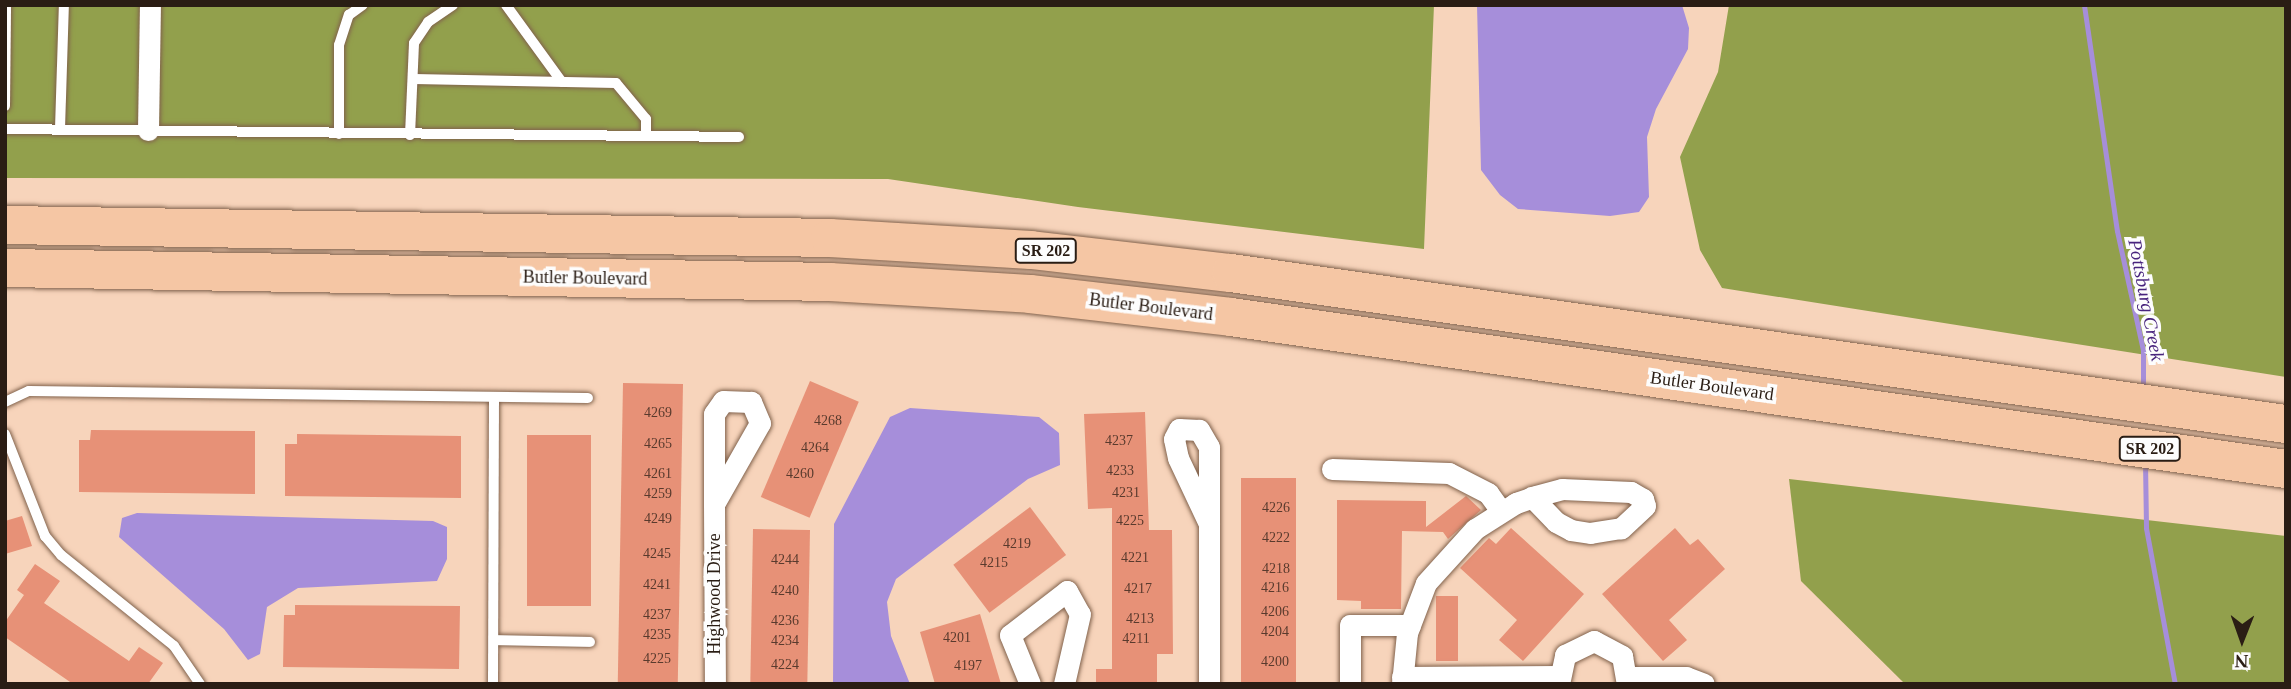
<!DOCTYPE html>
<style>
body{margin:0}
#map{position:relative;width:2291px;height:689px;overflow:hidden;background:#f7d4bb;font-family:Georgia,serif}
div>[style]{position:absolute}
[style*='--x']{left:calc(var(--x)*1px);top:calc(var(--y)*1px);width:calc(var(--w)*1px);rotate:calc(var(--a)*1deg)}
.forest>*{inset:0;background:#92a04c}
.water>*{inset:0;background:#a68eda}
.stream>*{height:5px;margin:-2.5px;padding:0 2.5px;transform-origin:2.5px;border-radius:2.5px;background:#a68eda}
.building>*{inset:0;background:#e79177;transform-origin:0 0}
.roads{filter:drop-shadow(0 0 2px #81624c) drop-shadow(0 0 2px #81624c)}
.service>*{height:10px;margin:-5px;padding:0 5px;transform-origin:5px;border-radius:5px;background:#fff}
.minor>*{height:21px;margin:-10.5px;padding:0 10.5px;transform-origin:10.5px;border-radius:10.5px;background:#fff}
.motorway>*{height:38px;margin:-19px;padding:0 19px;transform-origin:19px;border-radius:19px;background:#f5c6a4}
span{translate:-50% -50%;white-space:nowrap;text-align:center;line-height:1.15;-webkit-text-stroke:7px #fdfdfd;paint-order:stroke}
.number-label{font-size:14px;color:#593a2d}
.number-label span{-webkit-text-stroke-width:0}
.shield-label span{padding:2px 5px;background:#fdfdfd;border:2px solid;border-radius:5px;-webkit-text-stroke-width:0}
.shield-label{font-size:16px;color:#2a1d14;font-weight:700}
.street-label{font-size:18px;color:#2a1d14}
.water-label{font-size:19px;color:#48247d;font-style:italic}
.frame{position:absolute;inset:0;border:7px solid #2a1d14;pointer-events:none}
.north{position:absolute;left:2207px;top:605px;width:70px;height:70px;-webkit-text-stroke:5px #fdfdfd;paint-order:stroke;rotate:181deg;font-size:19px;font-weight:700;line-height:28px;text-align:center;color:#2a1d14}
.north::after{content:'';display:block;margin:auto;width:24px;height:32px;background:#2a1d14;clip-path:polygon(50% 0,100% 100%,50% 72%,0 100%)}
</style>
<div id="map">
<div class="forest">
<div style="clip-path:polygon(5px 5px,1434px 5px,1424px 249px,1078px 207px,888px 179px,5px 178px)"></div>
<div style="clip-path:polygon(1729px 5px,2286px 5px,2286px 377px,1722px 288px,1700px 250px,1680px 157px,1718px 72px)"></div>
<div style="clip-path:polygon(1789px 479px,2286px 536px,2286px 684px,1905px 684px,1801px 581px)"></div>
</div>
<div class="water">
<div style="clip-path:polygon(1477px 5px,1682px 5px,1689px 28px,1688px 49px,1656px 109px,1647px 137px,1649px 197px,1639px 212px,1610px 216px,1518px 209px,1500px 195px,1481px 170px)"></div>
<div style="clip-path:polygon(910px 408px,1039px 417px,1059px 433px,1060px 465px,1028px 479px,896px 579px,887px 602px,891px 636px,910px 684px,833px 684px,834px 524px,890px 417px)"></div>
<div style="clip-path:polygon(137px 513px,433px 521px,447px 527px,447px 559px,437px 581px,298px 588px,267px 607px,260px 654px,248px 660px,224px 629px,119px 537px,122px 518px)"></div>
</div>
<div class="stream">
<div style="--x:2084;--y:5;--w:228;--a:81.7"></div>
<div style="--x:2117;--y:231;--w:122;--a:77.7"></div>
<div style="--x:2143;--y:350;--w:39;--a:90"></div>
<div style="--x:2145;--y:462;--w:66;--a:89.1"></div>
<div style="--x:2146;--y:528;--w:159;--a:79.5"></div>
</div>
<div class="building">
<div style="left:810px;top:381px;width:53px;height:126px;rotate:23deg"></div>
<div style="left:623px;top:383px;width:60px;height:301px;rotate:1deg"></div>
<div style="clip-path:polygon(1145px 412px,1149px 530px,1172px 530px,1173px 654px,1157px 654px,1157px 684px,1096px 684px,1096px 669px,1112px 669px,1112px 508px,1088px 509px,1084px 414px)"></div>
<div style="clip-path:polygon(91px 430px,255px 431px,255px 494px,79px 492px,79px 440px,90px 440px)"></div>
<div style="clip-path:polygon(297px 434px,461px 436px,461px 498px,285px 496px,285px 444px,297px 444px)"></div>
<div style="left:527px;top:435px;width:64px;height:171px"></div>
<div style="left:1241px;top:478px;width:55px;height:206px"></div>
<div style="clip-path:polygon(1466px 496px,1481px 510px,1448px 539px,1443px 532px,1402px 531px,1401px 609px,1361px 609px,1361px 601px,1337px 600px,1337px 500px,1426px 501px,1426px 527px)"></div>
<div style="left:1030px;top:507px;width:60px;height:96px;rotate:53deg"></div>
<div style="clip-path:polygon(22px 516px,32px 546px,5px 554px,5px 521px)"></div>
<div style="clip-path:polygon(1511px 528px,1584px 594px,1523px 661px,1499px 640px,1517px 620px,1460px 568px,1489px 538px,1496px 544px)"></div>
<div style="clip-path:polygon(1675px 528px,1690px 545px,1698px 539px,1725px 569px,1669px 620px,1687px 640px,1663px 661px,1602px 594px)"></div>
<div style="left:753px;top:529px;width:57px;height:155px;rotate:1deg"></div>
<div style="clip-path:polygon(35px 564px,60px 581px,44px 603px,129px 661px,139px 647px,163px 663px,148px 684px,73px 684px,5px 637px,5px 622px,24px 595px,17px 590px)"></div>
<div style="left:1436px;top:596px;width:22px;height:65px"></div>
<div style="clip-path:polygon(295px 605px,460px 606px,459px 669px,283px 667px,284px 615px,295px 615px)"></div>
<div style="clip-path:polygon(980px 614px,1001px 684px,935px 684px,920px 632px)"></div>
</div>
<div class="roads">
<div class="service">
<div style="--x:506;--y:5;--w:95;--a:54"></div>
<div style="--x:414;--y:79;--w:202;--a:1.1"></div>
<div style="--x:616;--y:83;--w:47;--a:50.2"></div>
<div style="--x:646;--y:119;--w:17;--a:90"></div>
<div style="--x:5;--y:106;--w:101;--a:-89.4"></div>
<div style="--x:5;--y:129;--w:734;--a:0.62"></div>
<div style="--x:60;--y:129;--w:124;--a:-88.2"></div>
<div style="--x:339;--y:134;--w:89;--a:-90"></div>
<div style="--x:339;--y:45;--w:32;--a:-72"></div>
<div style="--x:349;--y:15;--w:17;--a:-36"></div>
<div style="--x:410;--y:135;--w:92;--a:-87.5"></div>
<div style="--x:414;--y:43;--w:25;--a:-56"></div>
<div style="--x:428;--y:22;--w:30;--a:-34"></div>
<div style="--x:5;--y:402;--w:26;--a:-25"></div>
<div style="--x:29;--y:391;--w:559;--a:0.72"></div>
<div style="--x:5;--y:434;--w:110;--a:68.6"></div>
<div style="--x:45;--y:536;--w:25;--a:50"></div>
<div style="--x:61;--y:555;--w:145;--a:38.8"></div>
<div style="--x:174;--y:646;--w:46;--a:55.6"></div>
<div style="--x:494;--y:640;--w:96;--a:1.2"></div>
<div style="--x:493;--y:684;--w:287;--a:-89.8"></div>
</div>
<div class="minor">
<div style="--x:148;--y:130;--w:125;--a:-89.1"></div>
<div style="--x:1332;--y:469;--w:117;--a:2"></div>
<div style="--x:1449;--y:473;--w:44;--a:27.1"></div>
<div style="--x:1488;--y:493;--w:22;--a:54"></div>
<div style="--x:714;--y:504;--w:93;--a:-60.4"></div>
<div style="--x:760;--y:423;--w:23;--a:-113"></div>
<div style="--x:751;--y:402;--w:28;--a:-178"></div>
<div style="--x:723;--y:401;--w:16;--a:125"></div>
<div style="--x:714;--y:414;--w:90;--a:90"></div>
<div style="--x:714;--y:504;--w:180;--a:89.7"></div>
<div style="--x:1402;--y:677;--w:156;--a:-0.4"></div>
<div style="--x:1629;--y:677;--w:57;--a:0"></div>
<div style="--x:1686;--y:677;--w:19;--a:21"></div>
<div style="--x:1030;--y:684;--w:53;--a:-112.2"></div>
<div style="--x:1010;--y:635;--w:72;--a:-37.7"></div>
<div style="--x:1067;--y:591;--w:26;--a:61"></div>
<div style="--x:1080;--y:614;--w:72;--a:102.9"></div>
<div style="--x:1209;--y:684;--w:237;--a:-90"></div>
<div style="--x:1209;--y:447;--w:20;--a:-120"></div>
<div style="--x:1199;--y:430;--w:20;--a:-177"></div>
<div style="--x:1179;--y:429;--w:11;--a:117"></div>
<div style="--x:1174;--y:439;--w:19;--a:78"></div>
<div style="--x:1178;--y:458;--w:73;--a:64.8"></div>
<div style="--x:1350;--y:684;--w:59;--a:-90"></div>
<div style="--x:1350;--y:625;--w:60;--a:0"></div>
<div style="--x:1402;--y:684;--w:51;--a:-84.4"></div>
<div style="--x:1407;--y:633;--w:53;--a:-69.2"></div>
<div style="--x:1426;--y:583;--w:73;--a:-47.8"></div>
<div style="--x:1475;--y:529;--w:49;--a:-32.4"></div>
<div style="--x:1516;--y:503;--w:21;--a:-19"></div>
<div style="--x:1536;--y:496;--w:27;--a:-15"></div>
<div style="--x:1562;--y:489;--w:69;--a:2.5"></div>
<div style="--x:1631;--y:492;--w:14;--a:30"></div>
<div style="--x:1643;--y:499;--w:7;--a:74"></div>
<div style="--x:1645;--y:506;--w:33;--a:137"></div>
<div style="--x:1621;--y:528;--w:31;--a:171"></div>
<div style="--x:1590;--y:533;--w:19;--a:-171"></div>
<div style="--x:1571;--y:530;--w:17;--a:-152"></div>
<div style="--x:1556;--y:522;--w:35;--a:-134"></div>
<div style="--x:1559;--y:684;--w:30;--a:-78"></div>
<div style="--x:1565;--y:655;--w:32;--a:-26"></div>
<div style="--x:1594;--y:641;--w:32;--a:28"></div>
<div style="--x:1622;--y:656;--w:28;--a:80"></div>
</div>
<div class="motorway">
<div style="--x:5;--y:225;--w:825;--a:0.9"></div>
<div style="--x:830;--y:238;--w:201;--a:3.4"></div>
<div style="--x:1031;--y:250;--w:201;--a:6.6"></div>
<div style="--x:1231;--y:273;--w:1066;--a:8.15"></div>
<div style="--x:5;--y:268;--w:825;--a:0.97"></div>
<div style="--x:830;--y:282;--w:200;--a:3.4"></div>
<div style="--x:1030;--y:294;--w:202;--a:6.5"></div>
<div style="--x:1231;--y:317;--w:1066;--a:8.2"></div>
</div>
</div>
<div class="number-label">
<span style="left:658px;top:413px">4269</span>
<span style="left:828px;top:421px">4268</span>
<span style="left:1119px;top:441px">4237</span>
<span style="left:658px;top:444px">4265</span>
<span style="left:815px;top:448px">4264</span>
<span style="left:1120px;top:471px">4233</span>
<span style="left:658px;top:474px">4261</span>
<span style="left:800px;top:474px">4260</span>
<span style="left:1126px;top:493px">4231</span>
<span style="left:658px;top:494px">4259</span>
<span style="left:1276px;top:508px">4226</span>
<span style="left:658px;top:519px">4249</span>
<span style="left:1130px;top:521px">4225</span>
<span style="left:1276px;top:538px">4222</span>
<span style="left:1017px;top:544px">4219</span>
<span style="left:657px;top:554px">4245</span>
<span style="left:1135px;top:558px">4221</span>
<span style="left:785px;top:560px">4244</span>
<span style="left:994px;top:563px">4215</span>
<span style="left:1276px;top:569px">4218</span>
<span style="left:657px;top:585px">4241</span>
<span style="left:1275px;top:588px">4216</span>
<span style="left:1138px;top:589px">4217</span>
<span style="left:785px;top:591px">4240</span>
<span style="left:1275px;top:612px">4206</span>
<span style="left:657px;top:615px">4237</span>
<span style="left:1140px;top:619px">4213</span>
<span style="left:785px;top:621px">4236</span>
<span style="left:1275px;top:632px">4204</span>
<span style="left:657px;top:635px">4235</span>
<span style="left:957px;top:638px">4201</span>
<span style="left:1136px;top:639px">4211</span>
<span style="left:785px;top:641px">4234</span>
<span style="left:657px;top:659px">4225</span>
<span style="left:1275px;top:662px">4200</span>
<span style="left:785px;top:665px">4224</span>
<span style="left:968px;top:666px">4197</span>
</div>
<div class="shield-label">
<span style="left:1046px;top:251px">SR 202</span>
<span style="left:2150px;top:449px">SR 202</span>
</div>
<div class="street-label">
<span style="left:585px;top:278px;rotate:1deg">Butler Boulevard</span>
<span style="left:1151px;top:307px;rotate:7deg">Butler Boulevard</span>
<span style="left:1712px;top:386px;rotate:8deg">Butler Boulevard</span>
<span style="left:714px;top:594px;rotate:-90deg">Highwood Drive</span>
</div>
<div class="water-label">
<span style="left:2146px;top:300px;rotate:79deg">Pottsburg Creek</span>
</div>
<div class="frame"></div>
<div class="north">N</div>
</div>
